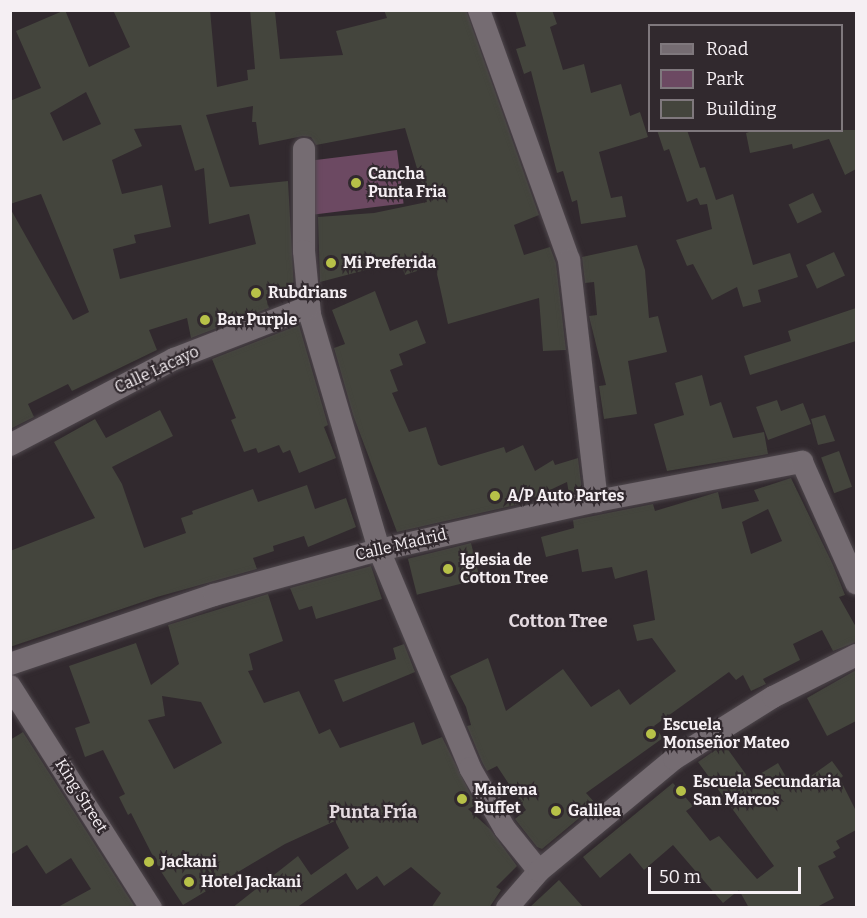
<!DOCTYPE html>
<meta charset="utf-8">
<style>
body{margin:0}
#map{position:relative;width:867px;height:918px;overflow:hidden;background:#31292e;font-family:Bitter,serif}
div>[style]{position:absolute}
[style*='--x']{left:calc(var(--x)*1px);top:calc(var(--y)*1px);width:calc(var(--w)*1px);rotate:calc(var(--a)*1deg)}
.green>*{inset:0;background:#6c4962;transform-origin:0 0}
.building>*{inset:0;background:#44453d;transform-origin:0 0}
.roads{filter:drop-shadow(0 0 2px #4e474c) drop-shadow(0 0 2px #4e474c)}
.minor>*{height:22px;margin:-11px;padding:0 11px;transform-origin:11px;border-radius:11px;background:#756c72}
.dots>*{width:16px;height:16px;translate:-50% -50%;box-sizing:border-box;border:3px solid #31292e;border-radius:50%}
span{translate:-50% -50%;white-space:nowrap;text-align:center;line-height:1.15;-webkit-text-stroke:4.5px #31292e;paint-order:stroke}
.poi-label{font-size:16px;color:#f5eff3;font-weight:700}
.left{translate:0 -50%;text-align:left}
.street-label{font-size:16px;color:#f5eff3}
.neighbourhood-label{font-size:18px;color:#e4dae0;font-weight:700}
.frame{position:absolute;inset:0;border:12px solid #f5eff3;pointer-events:none}
.legend{position:absolute;left:648px;top:24px;width:195px;height:108px;box-sizing:border-box;background:#31292e;border:2px solid #7f787d;margin:0;padding:8px 10px;list-style:none;font-size:18px;color:#f5eff3}
.legend li{display:flex;align-items:center;gap:12px;height:30px}
.legend b{width:30px;border:2px solid #7f787d}
.scale{position:absolute;left:648px;top:867px;width:153px;height:27px;box-sizing:border-box;border:3px solid #f5eff3;border-top:0;padding-left:8px;font-size:18px;line-height:21px;white-space:nowrap;color:#f5eff3;-webkit-text-stroke:4px #31292e;paint-order:stroke}
</style>
<div id="map">
<div class="green">
<div style="left:397px;top:150px;width:54px;height:90px;rotate:83deg"></div>
</div>
<div class="building">
<div style="clip-path:polygon(evenodd,65px 10px,89px 67px,130px 47px,113px 10px,210px 10px,217px 87px,248px 80px,247px 70px,255px 69px,250px 10px,275px 12px,280px 59px,343px 55px,336px 31px,387px 18px,384px 10px,466px 10px,539px 215px,514px 225px,524px 255px,550px 247px,556px 263px,566px 350px,543px 351px,539px 298px,448px 324px,435px 265px,405px 275px,400px 261px,320px 282px,318px 217px,374px 213px,427px 202px,405px 128px,316px 145px,311px 137px,303px 136px,259px 145px,256px 122px,252px 122px,253px 106px,206px 115px,230px 187px,288px 181px,294px 289px,266px 297px,269px 308px,191px 338px,187px 318px,149px 330px,157px 350px,72px 391px,68px 384px,28px 404px,34px 417px,10px 429px,10px 208px,73px 320px,89px 312px,41px 194px,10px 204px,10px 101px,41px 88px,16px 31px,65px 10px,86px 92px,101px 124px,63px 141px,50px 113px,86px 92px,65px 10px,181px 125px,195px 171px,204px 168px,209px 224px,249px 214px,256px 244px,120px 279px,113px 249px,136px 243px,134px 235px,171px 227px,162px 185px,122px 194px,112px 160px,142px 146px,134px 129px,181px 125px)"></div>
<div style="clip-path:polygon(515px 10px,552px 10px,557px 24px,550px 27px,563px 70px,584px 64px,591px 93px,621px 84px,630px 116px,640px 112px,648px 137px,599px 152px,611px 198px,622px 196px,626px 217px,581px 224px,577px 200px,572px 202px,563px 171px,557px 173px,531px 71px,524px 74px,516px 49px,526px 46px)"></div>
<div style="clip-path:polygon(657px 130px,687px 130px,700px 168px,705px 167px,716px 200px,733px 194px,753px 265px,790px 253px,798px 277px,758px 290px,761px 302px,743px 307px,737px 287px,712px 300px,693px 264px,687px 266px,676px 240px,712px 229px,707px 204px,700px 205px,697px 198px,687px 202px,669px 149px,664px 151px)"></div>
<div style="clip-path:polygon(755px 130px,856px 130px,856px 169px,845px 175px,829px 139px,793px 149px,792px 144px,750px 153px,746px 133px)"></div>
<div style="left:813px;top:193px;width:21px;height:27px;rotate:65deg"></div>
<div style="clip-path:polygon(637px 245px,645px 270px,649px 318px,658px 316px,667px 352px,628px 361px,637px 414px,604px 419px,599px 386px,606px 385px,589px 316px,597px 315px,594px 282px,585px 283px,582px 257px)"></div>
<div style="left:834px;top:252px;width:26px;height:31px;rotate:65deg"></div>
<div style="clip-path:polygon(375px 291px,390px 331px,417px 320px,426px 343px,399px 354px,403px 365px,390px 370px,398px 391px,392px 393px,409px 432px,426px 427px,438px 464px,441px 466px,504px 447px,506px 453px,523px 445px,535px 471px,553px 460px,555px 465px,578px 458px,582px 490px,569px 494px,567px 482px,520px 504px,397px 532px,353px 415px,334px 348px,345px 344px,332px 310px)"></div>
<div style="clip-path:polygon(856px 308px,856px 341px,750px 375px,744px 356px,791px 341px,788px 331px)"></div>
<div style="clip-path:polygon(299px 325px,328px 425px,324px 427px,336px 458px,299px 473px,290px 450px,283px 453px,279px 445px,258px 453px,256px 448px,244px 452px,231px 420px,236px 418px,212px 359px)"></div>
<div style="clip-path:polygon(702px 375px,710px 406px,721px 402px,733px 438px,764px 432px,768px 454px,667px 471px,654px 424px,684px 415px,675px 383px)"></div>
<div style="clip-path:polygon(777px 400px,781px 411px,803px 403px,811px 424px,768px 440px,756px 407px)"></div>
<div style="clip-path:polygon(160px 410px,173px 436px,112px 467px,122px 484px,144px 548px,186px 533px,181px 518px,193px 514px,192px 511px,253px 489px,258px 502px,307px 485px,315px 509px,346px 498px,356px 527px,308px 547px,304px 536px,273px 546px,274px 551px,253px 558px,257px 569px,157px 597px,10px 647px,10px 551px,95px 518px,54px 442px,95px 419px,106px 438px)"></div>
<div style="clip-path:polygon(825px 415px,835px 441px,818px 445px,811px 419px)"></div>
<div style="left:839px;top:451px;width:38px;height:19px;rotate:70deg"></div>
<div style="clip-path:polygon(evenodd,791px 478px,833px 565px,845px 595px,839px 597px,856px 627px,856px 642px,833px 651px,822px 630px,793px 644px,800px 660px,763px 679px,766px 684px,751px 691px,743px 675px,736px 680px,729px 672px,654px 726px,663px 738px,586px 793px,596px 804px,542px 849px,537px 847px,515px 819px,526px 810px,497px 766px,487px 771px,482px 762px,467px 726px,471px 725px,466px 707px,450px 676px,488px 658px,506px 711px,563px 669px,591px 707px,619px 689px,630px 705px,676px 671px,652px 638px,637px 641px,633px 625px,655px 620px,647px 570px,615px 579px,612px 567px,582px 572px,578px 549px,546px 557px,541px 537px,574px 528px,573px 520px,653px 504px,655px 511px,718px 492px,722px 509px,759px 501px,754px 490px,791px 478px,768px 509px,782px 541px,751px 554px,742px 522px,768px 509px)"></div>
<div style="left:471px;top:543px;width:37px;height:65px;rotate:76deg"></div>
<div style="clip-path:polygon(371px 566px,382px 599px,316px 619px,312px 606px,299px 610px,290px 588px)"></div>
<div style="clip-path:polygon(evenodd,268px 594px,283px 641px,249px 654px,253px 670px,248px 671px,264px 703px,299px 691px,319px 734px,330px 729px,340px 748px,414px 722px,422px 745px,442px 737px,476px 805px,468px 809px,490px 829px,517px 866px,496px 887px,501px 890px,489px 908px,431px 908px,441px 893px,411px 867px,384px 886px,377px 876px,357px 890px,346px 873px,296px 908px,232px 908px,298px 856px,311px 875px,349px 848px,335px 821px,285px 844px,183px 905px,160px 870px,131px 813px,128px 815px,119px 797px,125px 794px,103px 750px,85px 757px,75px 728px,90px 723px,69px 666px,136px 643px,151px 685px,179px 664px,168px 625px,268px 594px,162px 696px,201px 702px,222px 743px,174px 769px,148px 720px,165px 716px,162px 696px)"></div>
<div style="clip-path:polygon(404px 644px,415px 672px,343px 702px,334px 680px,396px 659px,393px 648px)"></div>
<div style="clip-path:polygon(856px 670px,856px 721px,827px 736px,807px 698px)"></div>
<div style="clip-path:polygon(23px 732px,135px 907px,135px 908px,56px 908px,91px 889px,71px 858px,46px 874px,27px 845px,10px 855px,10px 740px)"></div>
<div style="clip-path:polygon(724px 744px,750px 780px,778px 763px,793px 789px,832px 761px,843px 776px,840px 779px,856px 811px,856px 830px,836px 841px,840px 848px,833px 852px,836px 857px,818px 866px,834px 898px,815px 908px,749px 908px,739px 890px,723px 903px,673px 845px,644px 870px,630px 853px,600px 878px,583px 857px,673px 783px,693px 806px,686px 811px,710px 841px,719px 836px,757px 879px,774px 866px,698px 762px)"></div>
<div style="clip-path:polygon(559px 880px,584px 908px,529px 908px)"></div>
</div>
<div class="roads">
<div class="minor">
<div style="--x:479;--y:10;--w:266;--a:70.2"></div>
<div style="--x:569;--y:260;--w:243;--a:83.4"></div>
<div style="--x:304;--y:149;--w:102;--a:90"></div>
<div style="--x:304;--y:251;--w:64;--a:84.6"></div>
<div style="--x:310;--y:315;--w:245;--a:73.6"></div>
<div style="--x:379;--y:550;--w:236;--a:67.3"></div>
<div style="--x:470;--y:768;--w:70;--a:60.2"></div>
<div style="--x:505;--y:829;--w:54;--a:51"></div>
<div style="--x:10;--y:445;--w:185;--a:-27.7"></div>
<div style="--x:174;--y:359;--w:144;--a:-21.2"></div>
<div style="--x:10;--y:664;--w:215;--a:-18.7"></div>
<div style="--x:214;--y:595;--w:171;--a:-15.3"></div>
<div style="--x:379;--y:550;--w:223;--a:-12.7"></div>
<div style="--x:597;--y:501;--w:209;--a:-10.8"></div>
<div style="--x:802;--y:462;--w:133;--a:65.9"></div>
<div style="--x:10;--y:686;--w:263;--a:57.6"></div>
<div style="--x:507;--y:908;--w:49;--a:-49.1"></div>
<div style="--x:539;--y:871;--w:175;--a:-39.7"></div>
<div style="--x:674;--y:759;--w:117;--a:-32.1"></div>
<div style="--x:773;--y:697;--w:93;--a:-26.8"></div>
</div>
</div>
<div class="dots">
<div style="left:356px;top:183px;background:#b7c148"></div>
<div style="left:331px;top:263px;background:#b7c148"></div>
<div style="left:256px;top:293px;background:#b7c148"></div>
<div style="left:205px;top:320px;background:#b7c148"></div>
<div style="left:495px;top:496px;background:#b7c148"></div>
<div style="left:448px;top:569px;background:#b7c148"></div>
<div style="left:651px;top:734px;background:#b7c148"></div>
<div style="left:681px;top:791px;background:#b7c148"></div>
<div style="left:462px;top:799px;background:#b7c148"></div>
<div style="left:556px;top:811px;background:#b7c148"></div>
<div style="left:149px;top:862px;background:#b7c148"></div>
<div style="left:189px;top:882px;background:#b7c148"></div>
</div>
<div class="poi-label">
<span class="left" style="left:368px;top:183px">Cancha<br>Punta Fria</span>
<span class="left" style="left:343px;top:263px">Mi Preferida</span>
<span class="left" style="left:268px;top:293px">Rubdrians</span>
<span class="left" style="left:217px;top:320px">Bar Purple</span>
<span class="left" style="left:507px;top:496px">A/P Auto Partes</span>
<span class="left" style="left:460px;top:569px">Iglesia de<br>Cotton Tree</span>
<span class="left" style="left:663px;top:734px">Escuela<br>Monseñor Mateo</span>
<span class="left" style="left:693px;top:791px">Escuela Secundaria<br>San Marcos</span>
<span class="left" style="left:474px;top:799px">Mairena<br>Buffet</span>
<span class="left" style="left:568px;top:811px">Galilea</span>
<span class="left" style="left:161px;top:862px">Jackani</span>
<span class="left" style="left:201px;top:882px">Hotel Jackani</span>
</div>
<div class="street-label">
<span style="left:157px;top:370px;rotate:-25deg">Calle Lacayo</span>
<span style="left:401px;top:545px;rotate:-13deg">Calle Madrid</span>
<span style="left:81px;top:796px;rotate:58deg">King Street</span>
</div>
<div class="neighbourhood-label">
<span style="left:558px;top:621px">Cotton Tree</span>
<span style="left:373px;top:812px">Punta Fría</span>
</div>
<div class="frame"></div>
<ul class="legend">
<li><b style="height:8px;background:#756c72"></b>Road</li>
<li><b style="height:16px;background:#6c4962"></b>Park</li>
<li><b style="height:16px;background:#44453d"></b>Building</li>
</ul>
<div class="scale">50 m</div>
</div>
